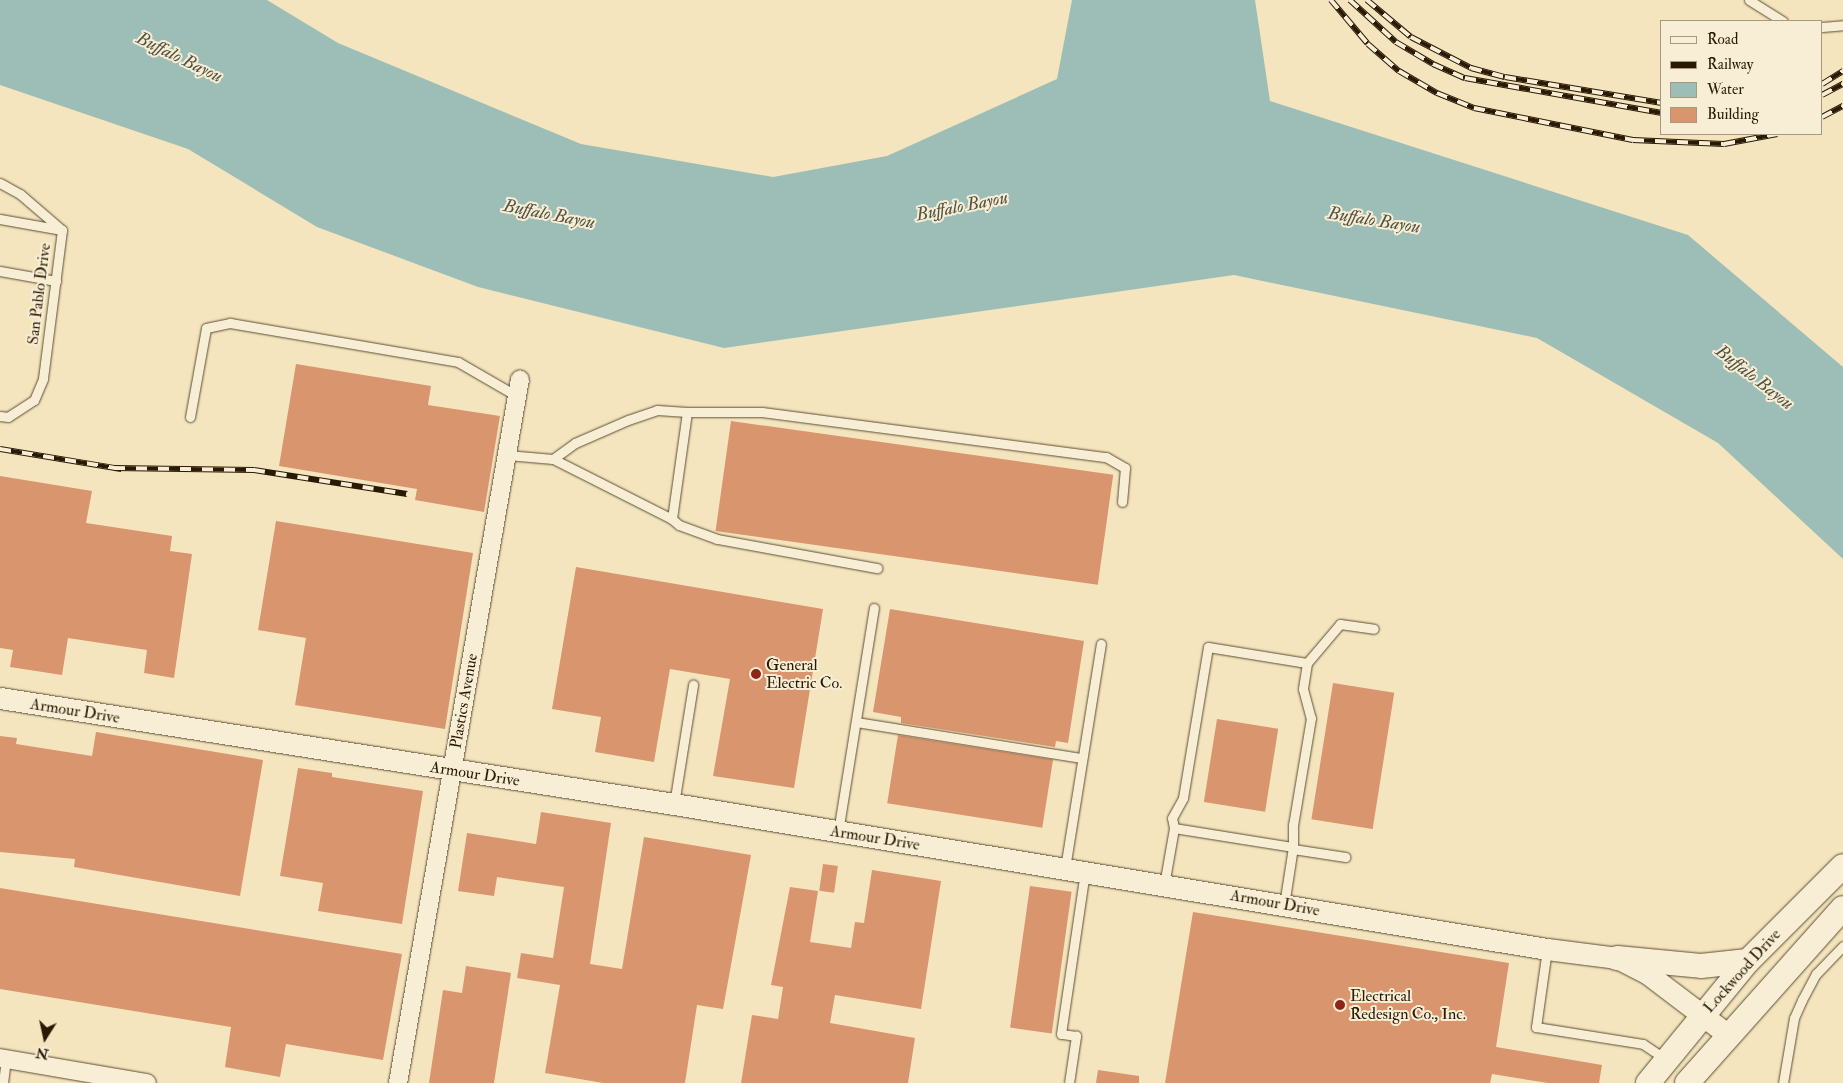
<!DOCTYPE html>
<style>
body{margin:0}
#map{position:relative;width:1843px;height:1083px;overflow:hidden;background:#f4e5be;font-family:"IM FELL Double Pica",serif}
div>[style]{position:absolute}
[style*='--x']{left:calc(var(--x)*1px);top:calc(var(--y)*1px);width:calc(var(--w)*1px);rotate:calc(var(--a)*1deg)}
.water>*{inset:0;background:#9cbeb7}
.building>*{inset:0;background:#d9956e;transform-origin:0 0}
.roads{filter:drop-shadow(0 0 1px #5c4d33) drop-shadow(0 0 1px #5c4d33)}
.service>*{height:9px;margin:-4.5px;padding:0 4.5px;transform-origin:4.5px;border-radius:4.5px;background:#f8eed5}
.minor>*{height:18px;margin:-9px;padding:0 9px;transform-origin:9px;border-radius:9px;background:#f8eed5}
.tertiary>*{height:21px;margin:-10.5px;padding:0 10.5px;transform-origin:10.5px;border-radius:10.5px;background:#f8eed5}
.secondary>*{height:24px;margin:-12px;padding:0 12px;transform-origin:12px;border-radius:12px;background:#f8eed5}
.rail>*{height:5.5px;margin-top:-2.75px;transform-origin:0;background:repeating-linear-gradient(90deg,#f8eed5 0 11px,#2a1a05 0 22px);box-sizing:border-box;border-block:1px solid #2a1a05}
.dots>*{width:14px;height:14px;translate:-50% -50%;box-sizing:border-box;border:2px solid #f8eed5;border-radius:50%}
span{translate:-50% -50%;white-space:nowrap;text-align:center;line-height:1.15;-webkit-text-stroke:4px #f8eed5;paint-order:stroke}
.street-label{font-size:16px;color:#2a1a05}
.poi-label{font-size:16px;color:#2a1a05}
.left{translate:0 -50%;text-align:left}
.water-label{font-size:18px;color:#525343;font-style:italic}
.legend{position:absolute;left:1660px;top:20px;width:162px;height:115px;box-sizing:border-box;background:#f8eed5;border:1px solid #a69982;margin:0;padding:6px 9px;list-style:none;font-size:15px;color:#2a1a05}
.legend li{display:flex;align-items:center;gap:10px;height:25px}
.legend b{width:25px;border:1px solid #a69982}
.north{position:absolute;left:20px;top:1013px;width:50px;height:50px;-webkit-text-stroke:4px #f8eed5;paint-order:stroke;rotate:190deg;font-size:14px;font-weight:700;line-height:20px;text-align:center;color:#2a1a05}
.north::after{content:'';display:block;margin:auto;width:18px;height:22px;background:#2a1a05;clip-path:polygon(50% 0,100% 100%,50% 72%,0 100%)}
</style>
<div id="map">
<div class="water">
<div style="clip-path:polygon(0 0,267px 0,338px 43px,581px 144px,773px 177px,887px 156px,1057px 79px,1072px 0,1255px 0,1270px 101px,1688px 235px,1843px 367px,1843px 559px,1718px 443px,1537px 338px,1234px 275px,724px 348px,478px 287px,317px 227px,188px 149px,0 85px)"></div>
</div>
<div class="building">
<div style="clip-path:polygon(296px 364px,431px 386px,428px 405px,500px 416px,484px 512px,415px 500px,417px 489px,279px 466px)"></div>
<div style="left:731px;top:421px;width:386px;height:111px;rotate:8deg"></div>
<div style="clip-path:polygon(0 476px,92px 491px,86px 523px,172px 536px,170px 551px,192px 554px,174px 678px,144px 673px,147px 650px,68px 638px,62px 675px,10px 667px,13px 650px,0 648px)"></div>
<div style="clip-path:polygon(276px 521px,473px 553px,445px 729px,295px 705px,306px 638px,258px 630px)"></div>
<div style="clip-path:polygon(576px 567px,823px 609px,794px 788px,713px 776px,730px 679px,670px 669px,654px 762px,595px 752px,601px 717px,552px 709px)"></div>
<div style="clip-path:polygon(890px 609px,1084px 641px,1068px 743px,1056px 741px,1055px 747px,901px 723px,901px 717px,873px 712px)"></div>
<div style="left:1333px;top:683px;width:62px;height:138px;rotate:9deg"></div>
<div style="left:1217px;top:719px;width:62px;height:84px;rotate:9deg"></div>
<div style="clip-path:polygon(96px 732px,263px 760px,240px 896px,74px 867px,75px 859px,0 852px,0 736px,17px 738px,16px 744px,92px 756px)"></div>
<div style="left:898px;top:735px;width:157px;height:69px;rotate:9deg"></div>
<div style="clip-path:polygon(298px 768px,332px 773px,332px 777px,423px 791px,402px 924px,318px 911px,323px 883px,280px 876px)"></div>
<div style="clip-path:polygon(541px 812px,611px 823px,590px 964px,622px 969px,644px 837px,751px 855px,723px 1009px,697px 1005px,685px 1083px,603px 1083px,545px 1073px,560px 985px,517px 978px,521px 953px,553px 958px,564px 887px,497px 877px,494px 896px,458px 891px,467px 833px,536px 844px)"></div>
<div style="left:823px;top:864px;width:15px;height:27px;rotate:8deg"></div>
<div style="clip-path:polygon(872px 870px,941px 881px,921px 1009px,835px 995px,830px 1023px,915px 1038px,908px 1083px,741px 1083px,752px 1015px,778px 1019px,783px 987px,771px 985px,790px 887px,818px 891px,810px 942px,851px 948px,855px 922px,864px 923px)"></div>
<div style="left:1030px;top:886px;width:42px;height:143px;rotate:8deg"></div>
<div style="clip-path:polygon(0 888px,402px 954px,383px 1060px,286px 1044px,280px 1077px,225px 1067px,231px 1027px,0 989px)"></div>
<div style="clip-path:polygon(1193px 912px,1509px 963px,1496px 1047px,1602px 1065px,1599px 1083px,1548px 1083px,1492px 1074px,1490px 1083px,1165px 1083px)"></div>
<div style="clip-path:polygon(466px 966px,511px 973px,494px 1083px,429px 1083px,443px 990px,462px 993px)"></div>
<div style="clip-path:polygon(1098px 1070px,1139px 1076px,1139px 1083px,1096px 1083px)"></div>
</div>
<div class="roads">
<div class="service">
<div style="--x:1749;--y:0;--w:40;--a:32"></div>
<div style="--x:1822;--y:27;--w:21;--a:-5"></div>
<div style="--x:0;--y:183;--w:23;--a:29"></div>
<div style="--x:20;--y:194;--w:55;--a:40.6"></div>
<div style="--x:62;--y:230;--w:150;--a:97.3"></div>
<div style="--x:43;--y:379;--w:23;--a:113"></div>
<div style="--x:34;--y:400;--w:31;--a:147"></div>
<div style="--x:8;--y:417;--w:8;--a:-173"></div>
<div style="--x:0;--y:219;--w:63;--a:10.1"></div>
<div style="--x:0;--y:271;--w:57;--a:10.1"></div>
<div style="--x:687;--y:412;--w:75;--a:0"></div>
<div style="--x:762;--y:412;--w:347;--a:7.5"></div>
<div style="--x:1106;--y:457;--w:22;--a:30"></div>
<div style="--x:1125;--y:468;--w:34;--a:95"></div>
<div style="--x:190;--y:417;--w:90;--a:-79.8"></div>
<div style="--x:206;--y:328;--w:25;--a:-12"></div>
<div style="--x:230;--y:323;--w:231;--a:9.7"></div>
<div style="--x:458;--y:362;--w:68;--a:30"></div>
<div style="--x:507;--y:455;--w:46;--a:5"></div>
<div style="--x:553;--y:459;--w:27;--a:-36"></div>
<div style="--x:575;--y:443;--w:58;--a:-23.5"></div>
<div style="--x:628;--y:420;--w:31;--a:-19"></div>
<div style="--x:657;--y:410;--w:30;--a:4"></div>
<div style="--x:687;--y:412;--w:108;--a:98"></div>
<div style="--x:672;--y:519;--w:133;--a:-153.2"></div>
<div style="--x:672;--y:519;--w:9;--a:41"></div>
<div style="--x:679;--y:525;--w:40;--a:20.2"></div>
<div style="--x:717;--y:539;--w:163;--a:10.3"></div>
<div style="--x:1307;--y:663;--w:51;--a:-49.8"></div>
<div style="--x:1340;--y:624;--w:34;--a:8"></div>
<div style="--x:856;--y:722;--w:229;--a:9.1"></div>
<div style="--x:674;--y:804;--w:121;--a:-80.9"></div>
<div style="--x:1174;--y:828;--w:10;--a:-101"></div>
<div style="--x:1172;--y:818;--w:23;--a:-61"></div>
<div style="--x:1183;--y:798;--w:153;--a:-80.6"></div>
<div style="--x:1208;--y:647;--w:100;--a:9.2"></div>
<div style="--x:1307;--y:663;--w:26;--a:99"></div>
<div style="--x:1303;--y:689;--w:30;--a:75"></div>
<div style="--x:1311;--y:718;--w:109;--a:99.5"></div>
<div style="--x:1293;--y:825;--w:22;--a:90"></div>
<div style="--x:838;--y:832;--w:227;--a:-80.9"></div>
<div style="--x:1293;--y:849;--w:53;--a:8.7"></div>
<div style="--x:1065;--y:868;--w:227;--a:-80.9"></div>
<div style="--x:1164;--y:885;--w:58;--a:-80"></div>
<div style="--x:1174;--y:828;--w:121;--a:9.1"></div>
<div style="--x:1293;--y:847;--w:59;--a:98.8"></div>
<div style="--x:1547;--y:949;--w:79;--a:98"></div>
<div style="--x:1536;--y:1027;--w:108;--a:9"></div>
<div style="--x:1643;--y:1044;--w:27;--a:34"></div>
<div style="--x:3;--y:1083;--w:24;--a:-83"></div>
<div style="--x:1069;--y:1083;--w:48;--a:-81.5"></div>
<div style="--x:1076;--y:1036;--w:15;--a:-172"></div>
<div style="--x:1061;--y:1034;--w:164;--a:-81.6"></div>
<div style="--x:1783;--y:1083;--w:66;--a:-80.4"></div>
<div style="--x:1794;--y:1018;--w:20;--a:-66"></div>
<div style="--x:1802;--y:1000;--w:30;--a:-62"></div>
<div style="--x:1816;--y:974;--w:39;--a:-46"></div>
</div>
<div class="minor">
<div style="--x:0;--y:1058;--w:149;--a:9.7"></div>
<div style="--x:398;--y:1083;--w:714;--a:-80.17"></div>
</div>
<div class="tertiary">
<div style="--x:0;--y:698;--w:682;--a:8.94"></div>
<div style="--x:674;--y:804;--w:885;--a:9.43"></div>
<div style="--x:1547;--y:949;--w:71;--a:7.3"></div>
<div style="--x:1617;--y:958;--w:35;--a:27"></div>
<div style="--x:1648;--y:974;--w:99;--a:37.2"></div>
</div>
<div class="secondary">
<div style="--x:1617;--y:958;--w:84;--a:5.4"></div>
<div style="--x:1701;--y:966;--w:47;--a:-6.1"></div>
<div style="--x:1648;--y:1083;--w:158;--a:-50.7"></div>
<div style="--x:1748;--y:961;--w:134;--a:-45"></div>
<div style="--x:1687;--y:1083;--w:234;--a:-48.3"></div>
</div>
</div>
<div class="rail">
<div style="--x:1331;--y:0;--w:57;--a:49.9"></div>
<div style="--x:1368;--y:44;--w:41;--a:41.1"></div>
<div style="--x:1399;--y:71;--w:44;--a:30.1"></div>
<div style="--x:1437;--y:93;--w:40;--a:22"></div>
<div style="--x:1474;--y:108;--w:162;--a:11.4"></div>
<div style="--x:1633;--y:140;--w:91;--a:2.5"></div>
<div style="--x:1724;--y:144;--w:54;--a:-10.7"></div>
<div style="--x:1350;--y:0;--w:62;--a:42.4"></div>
<div style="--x:1396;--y:42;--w:43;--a:30.7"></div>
<div style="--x:1433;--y:64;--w:35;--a:24"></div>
<div style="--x:1465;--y:78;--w:200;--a:10.1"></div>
<div style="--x:1367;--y:0;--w:57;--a:40.1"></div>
<div style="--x:1411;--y:37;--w:68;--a:27.3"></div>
<div style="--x:1471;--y:68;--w:35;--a:15"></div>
<div style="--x:1505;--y:77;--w:159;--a:9.4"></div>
<div style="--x:1822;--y:84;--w:25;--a:-32"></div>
<div style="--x:1822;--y:95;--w:24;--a:-28"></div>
<div style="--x:1822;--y:117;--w:24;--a:-28"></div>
<div style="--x:0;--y:449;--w:123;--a:9.4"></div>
<div style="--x:114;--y:468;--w:140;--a:0.8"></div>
<div style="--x:254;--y:470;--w:155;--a:8.9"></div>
</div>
<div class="dots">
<div style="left:756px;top:674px;background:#8f2418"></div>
<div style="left:1340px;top:1005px;background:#8f2418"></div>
</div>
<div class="street-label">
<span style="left:39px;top:294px;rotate:-83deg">San Pablo Drive</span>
<span style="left:464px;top:701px;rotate:-80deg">Plastics Avenue</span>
<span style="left:75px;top:711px;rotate:9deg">Armour Drive</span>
<span style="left:475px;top:774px;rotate:9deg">Armour Drive</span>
<span style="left:875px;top:838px;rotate:9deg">Armour Drive</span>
<span style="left:1275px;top:903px;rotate:10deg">Armour Drive</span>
<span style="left:1742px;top:971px;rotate:-48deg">Lockwood Drive</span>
</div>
<div class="poi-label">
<span class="left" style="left:766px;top:674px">General<br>Electric Co.</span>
<span class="left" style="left:1350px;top:1005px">Electrical<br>Redesign Co., Inc.</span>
</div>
<div class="water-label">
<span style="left:179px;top:58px;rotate:26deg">Buffalo Bayou</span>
<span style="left:962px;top:207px;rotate:-11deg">Buffalo Bayou</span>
<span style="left:549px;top:215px;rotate:11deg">Buffalo Bayou</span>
<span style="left:1374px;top:221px;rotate:9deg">Buffalo Bayou</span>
<span style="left:1754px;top:378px;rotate:38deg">Buffalo Bayou</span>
</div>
<ul class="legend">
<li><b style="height:6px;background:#f8eed5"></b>Road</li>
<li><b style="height:6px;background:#2a1a05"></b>Railway</li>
<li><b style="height:14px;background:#9cbeb7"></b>Water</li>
<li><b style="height:14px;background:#d9956e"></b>Building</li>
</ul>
<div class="north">N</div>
</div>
